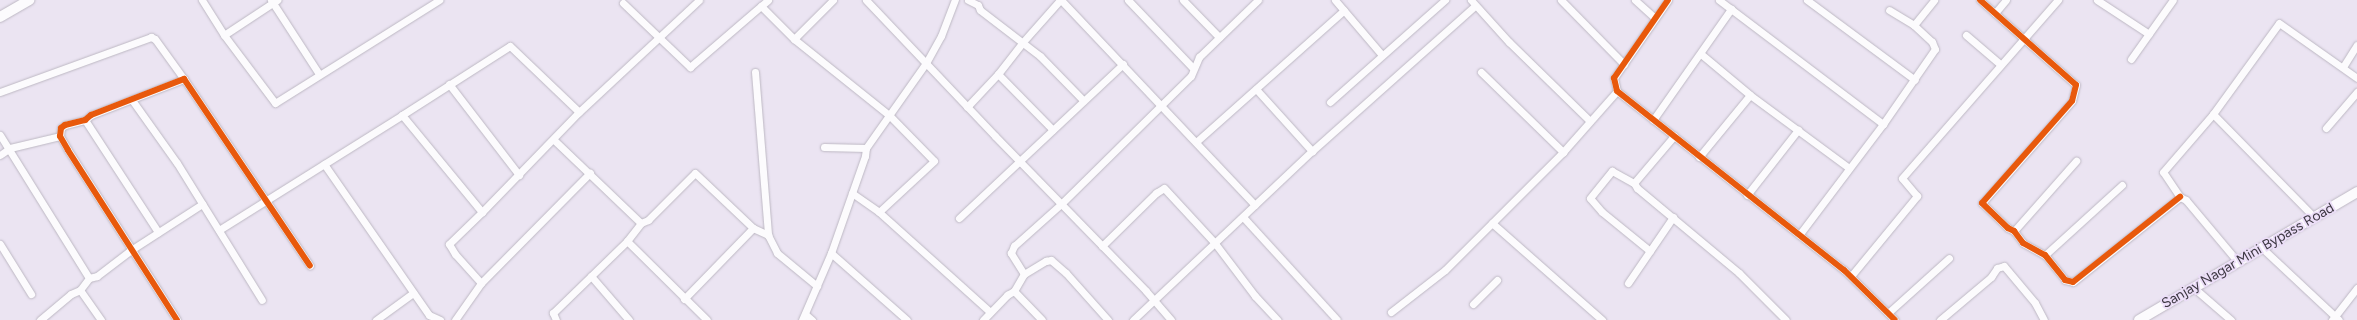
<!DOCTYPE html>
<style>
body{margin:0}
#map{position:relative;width:2357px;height:320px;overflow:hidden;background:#ebe4f2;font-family:Figtree,sans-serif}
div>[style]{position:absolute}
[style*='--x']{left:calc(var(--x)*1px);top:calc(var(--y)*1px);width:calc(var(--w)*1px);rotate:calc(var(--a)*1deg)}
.roads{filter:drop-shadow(0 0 1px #bdb8c3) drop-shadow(0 0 1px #bdb8c3)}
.street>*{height:7px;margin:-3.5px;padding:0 3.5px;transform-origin:3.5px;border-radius:3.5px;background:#fcfbfd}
.secondary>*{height:10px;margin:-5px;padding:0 5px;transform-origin:5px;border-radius:5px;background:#fcfbfd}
.cycleway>*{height:6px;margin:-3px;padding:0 3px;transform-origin:3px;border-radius:3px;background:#e8590c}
span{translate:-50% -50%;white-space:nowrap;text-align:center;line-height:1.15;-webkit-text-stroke:3.5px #ecdef8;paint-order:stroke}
.street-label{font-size:14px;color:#3e3943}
</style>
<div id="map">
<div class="roads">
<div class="street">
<div style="--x:202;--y:0;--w:41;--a:57.8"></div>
<div style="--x:224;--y:35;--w:85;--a:53.1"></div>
<div style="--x:275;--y:103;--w:194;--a:-32.1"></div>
<div style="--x:271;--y:0;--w:88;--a:57"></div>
<div style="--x:768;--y:0;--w:9;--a:139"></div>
<div style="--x:761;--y:6;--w:47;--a:45"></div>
<div style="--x:794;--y:39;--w:122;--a:38.7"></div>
<div style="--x:889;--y:115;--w:64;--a:45.6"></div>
<div style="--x:934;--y:161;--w:75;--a:137.2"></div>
<div style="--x:866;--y:0;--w:187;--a:46.5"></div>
<div style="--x:995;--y:136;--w:216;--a:45.7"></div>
<div style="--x:1146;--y:291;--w:38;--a:49"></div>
<div style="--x:968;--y:0;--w:11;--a:27"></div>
<div style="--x:978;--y:5;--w:5;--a:68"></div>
<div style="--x:980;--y:10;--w:76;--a:37.5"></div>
<div style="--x:1040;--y:56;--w:62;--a:45.7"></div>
<div style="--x:1061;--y:0;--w:282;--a:46.6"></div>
<div style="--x:1128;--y:0;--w:94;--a:46.3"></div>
<div style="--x:1183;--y:0;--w:52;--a:45.8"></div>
<div style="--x:1335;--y:0;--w:72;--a:49.5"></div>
<div style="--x:1471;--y:0;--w:57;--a:47.9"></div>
<div style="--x:1509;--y:42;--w:113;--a:44.3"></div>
<div style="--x:1561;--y:0;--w:90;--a:45.5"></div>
<div style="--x:1635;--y:0;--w:27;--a:42"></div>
<div style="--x:1668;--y:0;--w:95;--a:124.7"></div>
<div style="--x:1614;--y:78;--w:13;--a:77"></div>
<div style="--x:1617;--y:91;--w:289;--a:38.3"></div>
<div style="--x:1844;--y:270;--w:71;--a:44.4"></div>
<div style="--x:1719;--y:0;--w:206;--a:37.1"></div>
<div style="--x:1883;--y:124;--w:139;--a:127.1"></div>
<div style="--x:1807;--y:0;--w:134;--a:36.5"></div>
<div style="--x:1980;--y:0;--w:128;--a:41.5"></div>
<div style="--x:2076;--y:85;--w:16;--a:104"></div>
<div style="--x:2072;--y:101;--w:136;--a:131.4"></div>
<div style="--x:1982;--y:203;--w:36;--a:44"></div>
<div style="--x:2008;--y:228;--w:7;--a:27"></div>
<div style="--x:2014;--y:231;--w:15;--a:53"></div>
<div style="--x:2023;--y:243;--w:25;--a:29"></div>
<div style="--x:2045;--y:255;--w:32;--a:51"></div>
<div style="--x:2065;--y:280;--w:8;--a:14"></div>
<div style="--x:2073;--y:282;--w:137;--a:-38.5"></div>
<div style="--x:2097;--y:0;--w:62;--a:33.2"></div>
<div style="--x:623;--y:3;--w:93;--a:43.7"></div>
<div style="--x:690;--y:67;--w:94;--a:-40.7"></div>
<div style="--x:1995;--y:13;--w:17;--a:-50"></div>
<div style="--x:1914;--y:25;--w:32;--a:-51"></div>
<div style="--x:224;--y:35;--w:64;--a:-33.4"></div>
<div style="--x:1966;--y:35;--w:45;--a:40.5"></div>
<div style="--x:794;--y:39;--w:55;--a:-45"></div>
<div style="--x:1701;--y:54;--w:64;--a:39.9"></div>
<div style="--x:1750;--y:95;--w:123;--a:36.4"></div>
<div style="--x:2131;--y:59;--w:72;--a:-54.6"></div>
<div style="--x:2343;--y:67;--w:26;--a:-58"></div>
<div style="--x:755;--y:72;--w:164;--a:85.4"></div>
<div style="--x:768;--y:235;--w:20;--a:63"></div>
<div style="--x:777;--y:253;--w:52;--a:39.5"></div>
<div style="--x:1481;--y:72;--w:115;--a:44.3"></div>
<div style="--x:998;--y:74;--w:78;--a:45.5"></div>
<div style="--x:449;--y:84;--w:115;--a:52.4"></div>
<div style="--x:1256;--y:89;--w:84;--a:47.9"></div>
<div style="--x:0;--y:92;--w:161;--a:-20"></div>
<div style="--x:151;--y:37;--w:4;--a:27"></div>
<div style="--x:155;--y:39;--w:49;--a:54.1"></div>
<div style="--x:132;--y:100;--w:77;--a:54.5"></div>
<div style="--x:177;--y:163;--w:161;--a:58.2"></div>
<div style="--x:1330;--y:102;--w:154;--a:-41.6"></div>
<div style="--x:967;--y:107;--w:45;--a:-46.8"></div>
<div style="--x:998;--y:74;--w:39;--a:-52"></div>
<div style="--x:1022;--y:43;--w:57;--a:-48.5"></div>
<div style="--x:2213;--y:114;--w:144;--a:45.6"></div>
<div style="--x:402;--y:115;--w:128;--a:-32.6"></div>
<div style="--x:510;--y:46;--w:95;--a:43.7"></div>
<div style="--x:85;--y:120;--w:134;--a:56.9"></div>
<div style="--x:1653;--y:120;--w:136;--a:-54.9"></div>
<div style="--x:1883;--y:124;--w:91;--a:-55.3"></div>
<div style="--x:1935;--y:49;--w:8;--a:-113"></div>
<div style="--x:1932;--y:42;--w:25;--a:-137"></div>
<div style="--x:1914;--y:25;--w:29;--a:-149"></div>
<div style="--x:2326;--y:128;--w:48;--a:-49.3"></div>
<div style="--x:0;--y:135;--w:168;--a:58.1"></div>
<div style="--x:554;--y:140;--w:120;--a:43.7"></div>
<div style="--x:1196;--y:142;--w:198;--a:-41.7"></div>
<div style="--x:824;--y:147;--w:42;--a:1.4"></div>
<div style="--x:0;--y:155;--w:12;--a:-35"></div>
<div style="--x:10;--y:148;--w:51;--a:-13.5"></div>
<div style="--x:1699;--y:157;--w:80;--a:-50.6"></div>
<div style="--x:324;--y:164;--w:184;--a:55.2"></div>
<div style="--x:429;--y:315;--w:12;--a:24"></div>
<div style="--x:1634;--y:183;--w:62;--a:-49.6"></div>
<div style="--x:852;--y:193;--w:33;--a:35"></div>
<div style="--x:879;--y:212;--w:149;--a:42"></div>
<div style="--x:1747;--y:195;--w:83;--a:-51.9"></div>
<div style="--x:482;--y:212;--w:139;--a:-45.9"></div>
<div style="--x:579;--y:112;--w:164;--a:-43"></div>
<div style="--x:1243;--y:217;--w:139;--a:47.6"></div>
<div style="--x:959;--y:218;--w:225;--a:-43.2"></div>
<div style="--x:1492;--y:223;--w:147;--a:41.4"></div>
<div style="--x:219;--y:230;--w:216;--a:-32.1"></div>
<div style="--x:402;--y:115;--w:126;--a:50.5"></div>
<div style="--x:482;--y:212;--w:46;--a:135.9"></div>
<div style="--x:449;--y:244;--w:12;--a:59"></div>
<div style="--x:455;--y:254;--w:39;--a:48"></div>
<div style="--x:2014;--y:231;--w:94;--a:-48.5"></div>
<div style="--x:627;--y:241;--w:112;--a:44.6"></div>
<div style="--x:0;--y:244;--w:59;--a:58.2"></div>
<div style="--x:1102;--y:246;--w:76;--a:-44.5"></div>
<div style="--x:1156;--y:193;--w:9;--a:-32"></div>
<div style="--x:1164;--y:188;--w:74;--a:47.2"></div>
<div style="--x:1214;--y:242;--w:68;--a:52.8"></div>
<div style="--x:1255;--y:296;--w:33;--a:47"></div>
<div style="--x:2262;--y:248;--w:105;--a:43.1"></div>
<div style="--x:1650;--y:251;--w:62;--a:-140.9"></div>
<div style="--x:1602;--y:212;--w:18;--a:-131"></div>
<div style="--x:1590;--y:198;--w:35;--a:-51"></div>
<div style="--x:1612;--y:171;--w:25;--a:29"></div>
<div style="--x:1634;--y:183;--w:6;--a:59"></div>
<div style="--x:1637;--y:188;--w:133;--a:39.8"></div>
<div style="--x:1739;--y:273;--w:66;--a:45"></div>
<div style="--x:831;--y:253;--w:101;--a:41.4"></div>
<div style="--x:2045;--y:255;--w:104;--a:-42.3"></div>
<div style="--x:2238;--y:262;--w:81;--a:-130"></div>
<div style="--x:2186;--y:200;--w:7;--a:-153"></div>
<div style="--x:2180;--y:197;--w:30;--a:-124"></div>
<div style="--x:2163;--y:172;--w:77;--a:-49.2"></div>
<div style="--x:2213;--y:114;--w:112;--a:-54"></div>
<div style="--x:2279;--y:23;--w:95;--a:35.2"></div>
<div style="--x:1024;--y:274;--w:25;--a:-122"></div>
<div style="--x:1011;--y:253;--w:8;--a:-67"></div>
<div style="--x:1014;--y:246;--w:63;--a:-41.8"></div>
<div style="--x:1061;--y:204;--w:182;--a:-44.6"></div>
<div style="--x:1191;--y:76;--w:21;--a:-67"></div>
<div style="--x:1199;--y:57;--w:82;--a:-44"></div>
<div style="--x:591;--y:276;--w:58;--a:49.2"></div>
<div style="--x:1851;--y:276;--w:104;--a:-50.5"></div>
<div style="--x:1917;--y:196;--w:23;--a:-130"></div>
<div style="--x:1902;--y:178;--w:237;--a:-48.8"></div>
<div style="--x:1628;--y:283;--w:80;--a:-55.7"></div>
<div style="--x:2194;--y:288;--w:49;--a:40.9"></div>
<div style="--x:80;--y:290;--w:37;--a:55"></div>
<div style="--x:1014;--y:291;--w:40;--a:46"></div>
<div style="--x:684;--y:299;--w:99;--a:-45.8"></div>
<div style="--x:1473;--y:304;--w:34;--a:-45"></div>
<div style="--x:1391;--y:312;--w:68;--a:-37.9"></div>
<div style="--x:1445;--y:270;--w:167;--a:-45"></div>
<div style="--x:1563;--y:152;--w:81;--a:-48.5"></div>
<div style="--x:1888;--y:313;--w:82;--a:-42"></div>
<div style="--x:806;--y:315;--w:8;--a:40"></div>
<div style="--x:40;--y:320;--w:40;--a:-40"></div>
<div style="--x:71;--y:294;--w:10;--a:-24"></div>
<div style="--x:80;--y:290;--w:15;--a:-53"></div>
<div style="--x:89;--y:278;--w:8;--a:-14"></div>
<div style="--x:97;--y:276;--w:43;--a:-37.4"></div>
<div style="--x:131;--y:250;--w:85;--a:-32.9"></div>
<div style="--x:177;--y:320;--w:202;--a:-122.7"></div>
<div style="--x:68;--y:150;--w:16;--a:-120"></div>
<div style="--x:60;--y:136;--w:8;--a:-83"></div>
<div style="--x:61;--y:128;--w:5;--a:-37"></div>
<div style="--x:65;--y:125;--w:21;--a:-14"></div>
<div style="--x:85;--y:120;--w:8;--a:-40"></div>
<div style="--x:91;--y:115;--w:100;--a:-21.2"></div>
<div style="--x:184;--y:79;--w:225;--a:56"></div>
<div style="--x:376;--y:320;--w:46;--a:-36.1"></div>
<div style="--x:455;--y:320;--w:45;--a:-54.9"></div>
<div style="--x:481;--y:283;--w:155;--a:-45.3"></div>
<div style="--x:556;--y:320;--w:8;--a:-113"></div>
<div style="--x:553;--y:313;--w:103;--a:-44.2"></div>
<div style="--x:627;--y:241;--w:23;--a:-52"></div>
<div style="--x:641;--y:223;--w:8;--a:-23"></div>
<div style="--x:648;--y:220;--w:66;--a:-45"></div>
<div style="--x:695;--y:173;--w:80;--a:43.5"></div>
<div style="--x:753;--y:228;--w:17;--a:25"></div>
<div style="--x:802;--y:320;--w:73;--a:-66.6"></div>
<div style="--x:831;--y:253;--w:103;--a:-70.7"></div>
<div style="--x:865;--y:156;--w:8;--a:-83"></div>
<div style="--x:866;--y:148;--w:104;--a:-54.8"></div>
<div style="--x:926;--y:63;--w:31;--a:-61"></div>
<div style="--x:941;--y:36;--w:39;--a:-69"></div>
<div style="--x:983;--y:320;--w:35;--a:-46"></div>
<div style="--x:1007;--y:295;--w:8;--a:-30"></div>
<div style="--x:1014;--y:291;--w:20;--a:-60"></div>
<div style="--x:1024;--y:274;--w:26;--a:-31"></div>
<div style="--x:1046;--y:261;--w:5;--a:-11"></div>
<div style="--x:1051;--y:260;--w:20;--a:41"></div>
<div style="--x:1066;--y:273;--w:63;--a:48.2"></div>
<div style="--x:1133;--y:320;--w:246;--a:-43.4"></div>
<div style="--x:1312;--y:151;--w:218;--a:-41.7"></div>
<div style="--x:1940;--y:320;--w:67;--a:-40.1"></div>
<div style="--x:1991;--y:277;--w:11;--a:-56"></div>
<div style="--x:1997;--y:268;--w:7;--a:-16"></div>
<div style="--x:2004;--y:266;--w:48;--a:50"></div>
<div style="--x:2035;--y:303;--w:19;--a:62"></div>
<div style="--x:2332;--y:320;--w:41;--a:-52"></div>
</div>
<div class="secondary">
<div style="--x:0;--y:17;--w:34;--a:-30"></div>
<div style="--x:2139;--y:320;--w:253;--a:-30.4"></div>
</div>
</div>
<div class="cycleway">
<div style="--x:1668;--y:0;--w:95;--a:124.7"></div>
<div style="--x:1614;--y:78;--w:13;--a:77"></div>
<div style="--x:1617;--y:91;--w:289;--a:38.3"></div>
<div style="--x:1844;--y:270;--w:71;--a:44.4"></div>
<div style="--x:1980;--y:0;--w:128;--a:41.5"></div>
<div style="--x:2076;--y:85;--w:16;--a:104"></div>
<div style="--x:2072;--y:101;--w:136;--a:131.4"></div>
<div style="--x:1982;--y:203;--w:36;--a:44"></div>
<div style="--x:2008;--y:228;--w:7;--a:27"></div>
<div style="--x:2014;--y:231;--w:15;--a:53"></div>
<div style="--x:2023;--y:243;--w:25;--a:29"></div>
<div style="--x:2045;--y:255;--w:32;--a:51"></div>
<div style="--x:2065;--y:280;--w:8;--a:14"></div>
<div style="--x:2073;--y:282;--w:137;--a:-38.5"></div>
<div style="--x:177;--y:320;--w:202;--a:-122.7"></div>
<div style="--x:68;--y:150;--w:16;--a:-120"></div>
<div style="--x:60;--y:136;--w:8;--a:-83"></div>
<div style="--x:61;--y:128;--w:5;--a:-37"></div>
<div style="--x:65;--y:125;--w:21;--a:-14"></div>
<div style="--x:85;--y:120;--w:8;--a:-40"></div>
<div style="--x:91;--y:115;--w:100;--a:-21.2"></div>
<div style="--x:184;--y:79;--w:225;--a:56"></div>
</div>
<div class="street-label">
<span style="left:2248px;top:256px;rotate:-30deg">Sanjay Nagar Mini Bypass Road</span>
</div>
</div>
